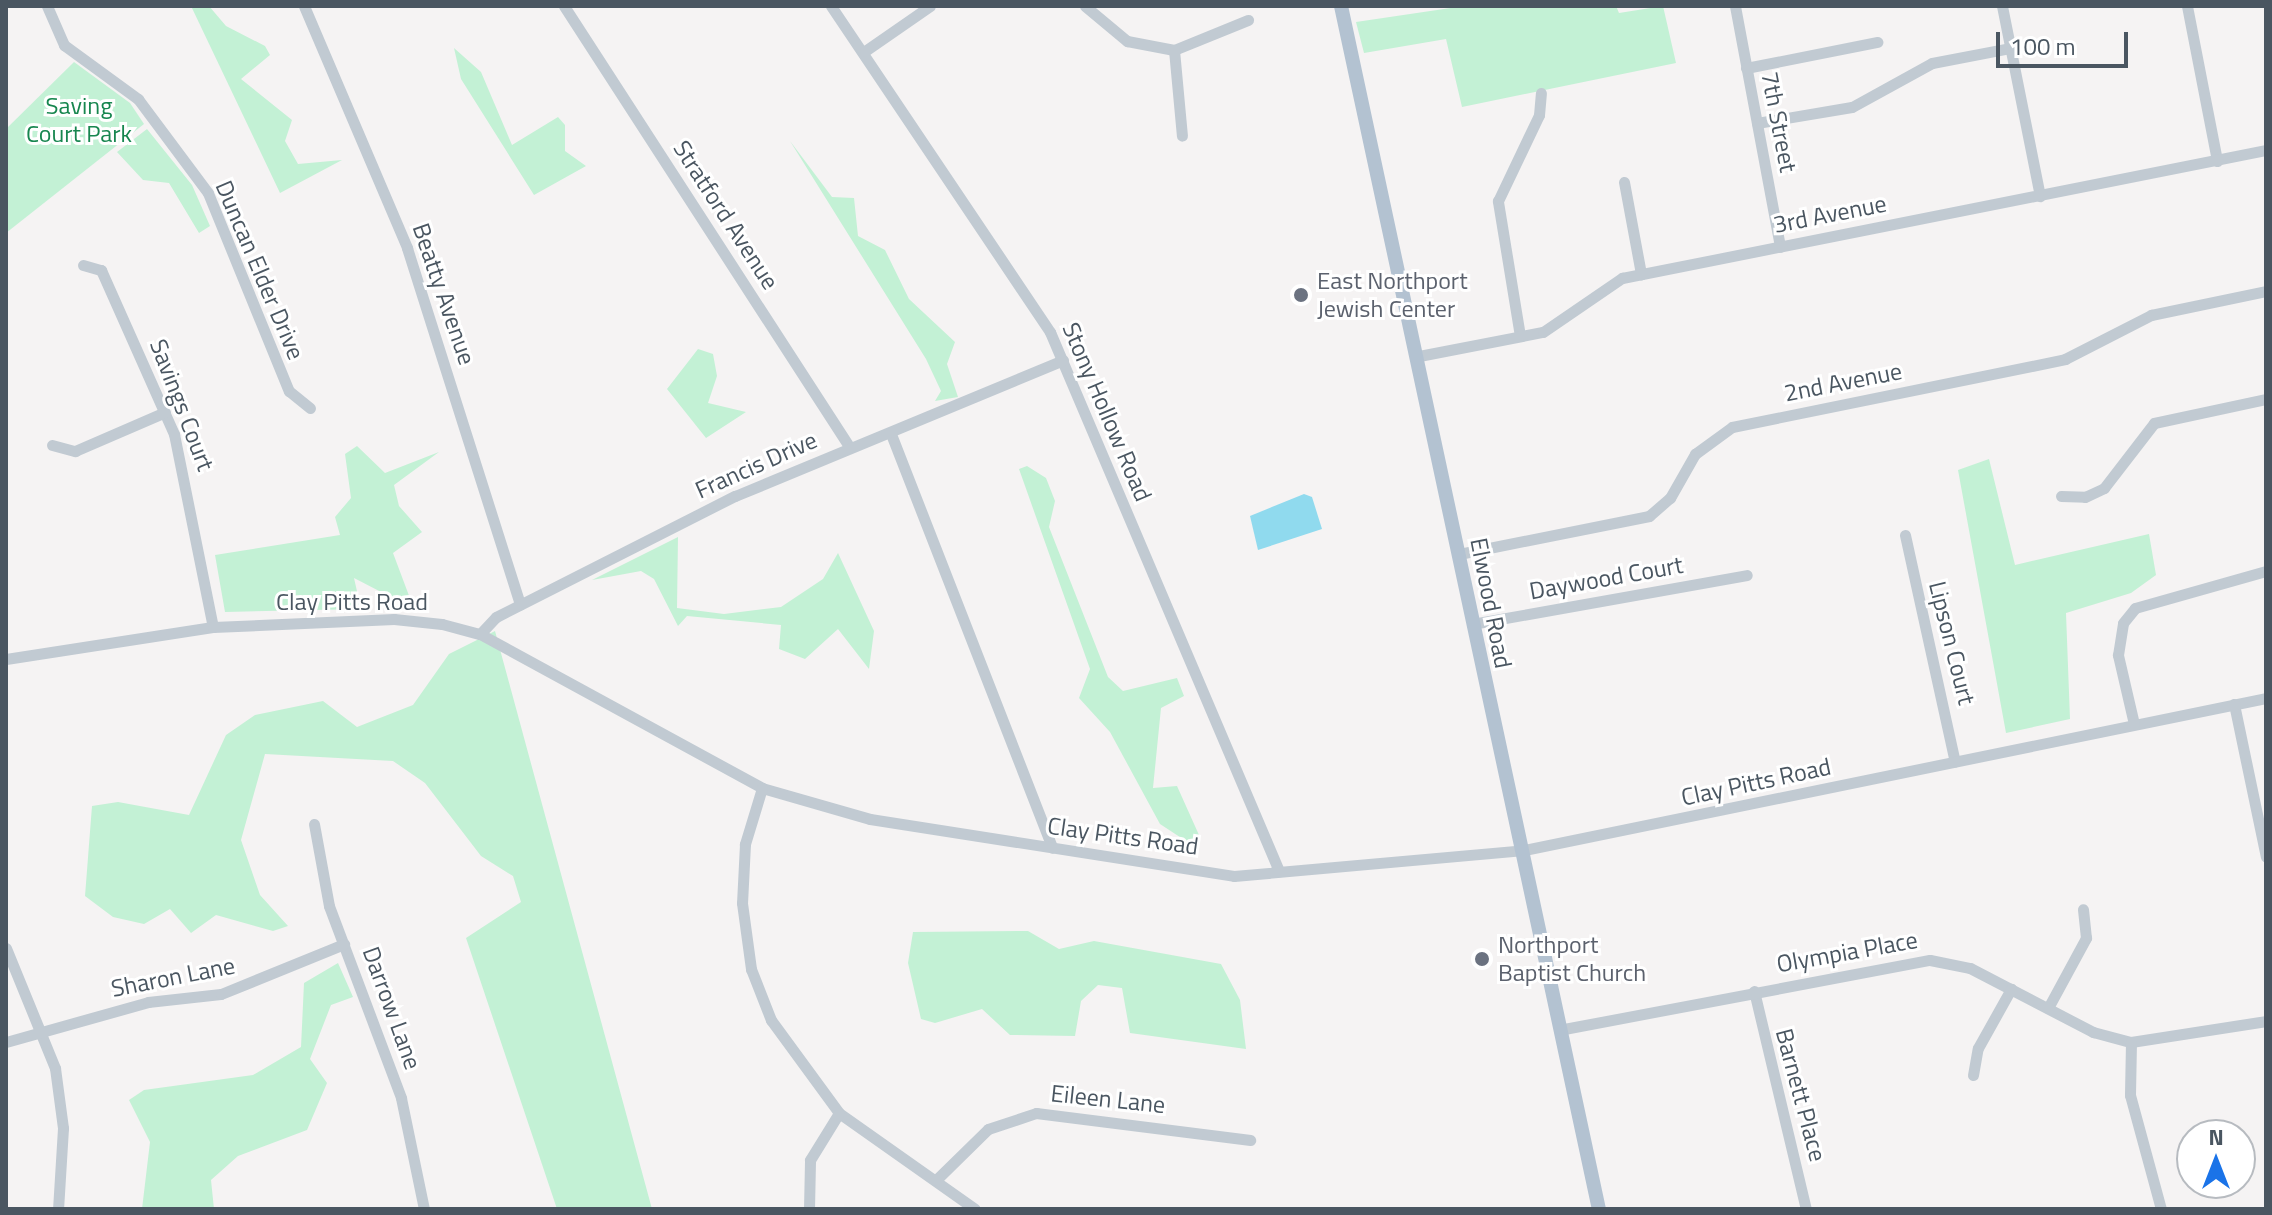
<!DOCTYPE html>
<style>
body{margin:0}
#map{position:relative;width:2272px;height:1215px;overflow:hidden;background:#f5f3f3;font-family:"Titillium Web",sans-serif}
div>[style]{position:absolute}
[style*='--x']{left:calc(var(--x)*1px);top:calc(var(--y)*1px);width:calc(var(--w)*1px);rotate:calc(var(--a)*1deg)}
.green>*{inset:0;background:#c3f1d5}
.water>*{inset:0;background:#90daee}
.minor>*{height:11px;margin:-5.5px;padding:0 5.5px;transform-origin:5.5px;border-radius:5.5px;background:#c1cad2}
.major>*{height:14px;margin:-7px;padding:0 7px;transform-origin:7px;border-radius:7px;background:#b3c2d1}
.dots>*{width:22px;height:22px;translate:-50% -50%;box-sizing:border-box;border:4px solid #fff;border-radius:50%}
span{translate:-50% -50%;white-space:nowrap;text-align:center;line-height:1.15;-webkit-text-stroke:6px #fff;paint-order:stroke}
.park-label{font-size:24px;color:#17864f}
.street-label{font-size:24px;color:#4a5661}
.worship-label{font-size:24px;color:#5b616d}
.left{translate:0 -50%;text-align:left}
.frame{position:absolute;inset:0;border:8px solid #4a5661;pointer-events:none}
.north{position:absolute;left:2176px;top:1119px;width:80px;height:80px;box-sizing:border-box;background:#fff;border:2px solid #b7bbc0;border-radius:50%;rotate:0deg;font-size:22px;font-weight:700;line-height:32px;text-align:center;color:#4a5661}
.north::after{content:'';display:block;margin:auto;width:28px;height:36px;background:#1a73e8;clip-path:polygon(50% 0,100% 100%,50% 72%,0 100%)}
.scale{position:absolute;left:1996px;top:32px;width:132px;height:36px;box-sizing:border-box;border:4px solid #4a5661;border-top:0;padding-left:10px;font-size:24px;line-height:28px;white-space:nowrap;color:#4a5661;-webkit-text-stroke:6px #fff;paint-order:stroke}
</style>
<div id="map">
<div class="green">
<div style="clip-path:polygon(191px 6px,209px 6px,226px 26px,265px 46px,270px 55px,241px 79px,292px 120px,285px 141px,298px 164px,342px 160px,280px 193px)"></div>
<div style="clip-path:polygon(1464px 6px,1616px 6px,1619px 13px,1663px 6px,1676px 63px,1462px 107px,1446px 39px,1364px 53px,1356px 22px)"></div>
<div style="clip-path:polygon(454px 48px,481px 72px,512px 145px,558px 117px,565px 125px,565px 151px,586px 166px,534px 195px,461px 79px)"></div>
<div style="clip-path:polygon(74px 62px,130px 103px,144px 124px,6px 233px,6px 129px)"></div>
<div style="clip-path:polygon(147px 129px,192px 185px,210px 226px,199px 233px,169px 183px,143px 180px,117px 152px)"></div>
<div style="clip-path:polygon(790px 141px,832px 197px,854px 198px,858px 236px,885px 250px,909px 299px,955px 342px,947px 364px,958px 397px,935px 401px,941px 391px,926px 359px)"></div>
<div style="clip-path:polygon(698px 349px,713px 354px,717px 376px,708px 403px,746px 412px,706px 438px,667px 389px)"></div>
<div style="clip-path:polygon(357px 446px,385px 473px,439px 452px,394px 485px,399px 506px,422px 532px,393px 553px,414px 609px,354px 578px,361px 609px,225px 612px,215px 555px,340px 535px,335px 517px,351px 498px,345px 454px)"></div>
<div style="clip-path:polygon(1989px 459px,2015px 565px,2149px 534px,2156px 575px,2131px 593px,2066px 613px,2070px 719px,2006px 733px,1958px 470px)"></div>
<div style="clip-path:polygon(1027px 466px,1046px 478px,1055px 501px,1049px 527px,1108px 677px,1123px 691px,1177px 678px,1184px 696px,1161px 708px,1153px 788px,1177px 786px,1199px 835px,1192px 845px,1160px 824px,1110px 732px,1079px 698px,1090px 669px,1019px 469px)"></div>
<div style="clip-path:polygon(678px 537px,677px 608px,724px 614px,781px 607px,823px 579px,838px 553px,874px 631px,869px 669px,838px 629px,805px 659px,779px 649px,781px 625px,687px 616px,678px 626px,654px 579px,641px 571px,592px 580px)"></div>
<div style="clip-path:polygon(495px 631px,652px 1209px,557px 1209px,466px 938px,521px 902px,513px 876px,481px 856px,425px 783px,393px 761px,265px 754px,241px 840px,260px 895px,288px 926px,273px 931px,216px 915px,191px 933px,170px 909px,144px 924px,113px 917px,85px 896px,92px 806px,118px 802px,189px 815px,226px 735px,255px 715px,323px 701px,357px 727px,413px 705px,449px 654px)"></div>
<div style="clip-path:polygon(1028px 931px,1059px 949px,1094px 941px,1221px 964px,1240px 1000px,1246px 1049px,1130px 1033px,1122px 988px,1098px 985px,1081px 1001px,1075px 1036px,1010px 1035px,982px 1009px,935px 1023px,921px 1019px,908px 963px,913px 932px)"></div>
<div style="clip-path:polygon(338px 963px,353px 997px,331px 1005px,310px 1059px,327px 1083px,307px 1130px,238px 1156px,211px 1180px,214px 1209px,142px 1209px,150px 1142px,129px 1100px,144px 1090px,253px 1075px,301px 1047px,304px 983px)"></div>
</div>
<div class="water">
<div style="clip-path:polygon(1304px 494px,1312px 497px,1322px 529px,1258px 550px,1250px 516px)"></div>
</div>
<div class="minor">
<div style="--x:47;--y:6;--w:43;--a:66.4"></div>
<div style="--x:64;--y:45;--w:92;--a:36.1"></div>
<div style="--x:138;--y:99;--w:117;--a:53.3"></div>
<div style="--x:208;--y:193;--w:214;--a:67.8"></div>
<div style="--x:289;--y:391;--w:27;--a:39"></div>
<div style="--x:304;--y:6;--w:263;--a:66.9"></div>
<div style="--x:407;--y:248;--w:374;--a:72.4"></div>
<div style="--x:564;--y:6;--w:526;--a:57.09"></div>
<div style="--x:831;--y:6;--w:393;--a:56.1"></div>
<div style="--x:1050;--y:332;--w:586;--a:66.98"></div>
<div style="--x:1085;--y:6;--w:55;--a:39.8"></div>
<div style="--x:1127;--y:41;--w:48;--a:10.8"></div>
<div style="--x:1174;--y:50;--w:80;--a:-22.1"></div>
<div style="--x:1735;--y:6;--w:245;--a:79.4"></div>
<div style="--x:2002;--y:6;--w:194;--a:78.7"></div>
<div style="--x:2187;--y:6;--w:158;--a:79"></div>
<div style="--x:1174;--y:50;--w:86;--a:84.7"></div>
<div style="--x:865;--y:51;--w:79;--a:-34.7"></div>
<div style="--x:1746;--y:68;--w:134;--a:-11.2"></div>
<div style="--x:1757;--y:123;--w:96;--a:-9.6"></div>
<div style="--x:1852;--y:107;--w:91;--a:-28.8"></div>
<div style="--x:1932;--y:63;--w:79;--a:-10.9"></div>
<div style="--x:1624;--y:182;--w:94;--a:79.5"></div>
<div style="--x:83;--y:265;--w:19;--a:16"></div>
<div style="--x:101;--y:270;--w:180;--a:66"></div>
<div style="--x:174;--y:434;--w:197;--a:78.6"></div>
<div style="--x:1520;--y:336;--w:137;--a:-99.3"></div>
<div style="--x:1498;--y:201;--w:95;--a:-64.5"></div>
<div style="--x:1539;--y:115;--w:22;--a:-85"></div>
<div style="--x:1419;--y:356;--w:126;--a:-11"></div>
<div style="--x:1543;--y:332;--w:96;--a:-34.4"></div>
<div style="--x:1622;--y:278;--w:657;--a:-11.24"></div>
<div style="--x:891;--y:434;--w:444;--a:68.7"></div>
<div style="--x:52;--y:445;--w:24;--a:15"></div>
<div style="--x:75;--y:451;--w:98;--a:-23.4"></div>
<div style="--x:2061;--y:496;--w:24;--a:2"></div>
<div style="--x:2085;--y:497;--w:21;--a:-25"></div>
<div style="--x:2104;--y:488;--w:82;--a:-52.4"></div>
<div style="--x:2154;--y:423;--w:115;--a:-12.1"></div>
<div style="--x:1905;--y:535;--w:232;--a:77.6"></div>
<div style="--x:1459;--y:554;--w:194;--a:-11.3"></div>
<div style="--x:1649;--y:516;--w:28;--a:-41"></div>
<div style="--x:1670;--y:498;--w:51;--a:-60.4"></div>
<div style="--x:1695;--y:454;--w:46;--a:-36.1"></div>
<div style="--x:1732;--y:427;--w:340;--a:-11.5"></div>
<div style="--x:2065;--y:359;--w:97;--a:-27.1"></div>
<div style="--x:2151;--y:315;--w:117;--a:-11.8"></div>
<div style="--x:1472;--y:624;--w:279;--a:-10.1"></div>
<div style="--x:480;--y:634;--w:23;--a:-47"></div>
<div style="--x:496;--y:617;--w:268;--a:-26.9"></div>
<div style="--x:735;--y:496;--w:355;--a:-22.5"></div>
<div style="--x:6;--y:659;--w:209;--a:-8.8"></div>
<div style="--x:213;--y:627;--w:181;--a:-2.5"></div>
<div style="--x:394;--y:619;--w:48;--a:5.9"></div>
<div style="--x:442;--y:624;--w:39;--a:15"></div>
<div style="--x:480;--y:634;--w:321;--a:28.6"></div>
<div style="--x:762;--y:788;--w:112;--a:16"></div>
<div style="--x:870;--y:819;--w:368;--a:8.9"></div>
<div style="--x:1234;--y:876;--w:291;--a:-5.1"></div>
<div style="--x:1524;--y:850;--w:757;--a:-11.58"></div>
<div style="--x:2234;--y:704;--w:156;--a:78.2"></div>
<div style="--x:2134;--y:724;--w:71;--a:-103.1"></div>
<div style="--x:2118;--y:655;--w:32;--a:-81"></div>
<div style="--x:2123;--y:623;--w:19;--a:-51"></div>
<div style="--x:2135;--y:608;--w:136;--a:-15.8"></div>
<div style="--x:762;--y:788;--w:59;--a:106.9"></div>
<div style="--x:745;--y:844;--w:59;--a:92.9"></div>
<div style="--x:742;--y:903;--w:67;--a:82.2"></div>
<div style="--x:751;--y:969;--w:55;--a:68.6"></div>
<div style="--x:771;--y:1020;--w:115;--a:53.8"></div>
<div style="--x:839;--y:1113;--w:166;--a:35.2"></div>
<div style="--x:314;--y:824;--w:83;--a:79.6"></div>
<div style="--x:329;--y:906;--w:205;--a:69.4"></div>
<div style="--x:401;--y:1098;--w:113;--a:78.3"></div>
<div style="--x:6;--y:948;--w:130;--a:67.8"></div>
<div style="--x:55;--y:1068;--w:61;--a:82.4"></div>
<div style="--x:63;--y:1128;--w:81;--a:93.5"></div>
<div style="--x:1754;--y:991;--w:224;--a:76.6"></div>
<div style="--x:2048;--y:1008;--w:80;--a:-61.5"></div>
<div style="--x:2086;--y:938;--w:29;--a:-96"></div>
<div style="--x:1564;--y:1029;--w:372;--a:-10.7"></div>
<div style="--x:1930;--y:960;--w:41;--a:11.3"></div>
<div style="--x:1970;--y:968;--w:139;--a:27.5"></div>
<div style="--x:2093;--y:1032;--w:39;--a:15"></div>
<div style="--x:2131;--y:1042;--w:137;--a:-8.8"></div>
<div style="--x:6;--y:1042;--w:148;--a:-15.7"></div>
<div style="--x:148;--y:1002;--w:73;--a:-6.3"></div>
<div style="--x:221;--y:994;--w:133;--a:-22.1"></div>
<div style="--x:2131;--y:1042;--w:53;--a:91.1"></div>
<div style="--x:2130;--y:1095;--w:118;--a:74.8"></div>
<div style="--x:1973;--y:1075;--w:27;--a:-80"></div>
<div style="--x:1978;--y:1048;--w:68;--a:-60.8"></div>
<div style="--x:936;--y:1180;--w:73;--a:-44.4"></div>
<div style="--x:988;--y:1129;--w:51;--a:-18.4"></div>
<div style="--x:1036;--y:1113;--w:216;--a:7.2"></div>
<div style="--x:809;--y:1209;--w:49;--a:-88.8"></div>
<div style="--x:810;--y:1160;--w:55;--a:-58.3"></div>
</div>
<div class="major">
<div style="--x:1341;--y:6;--w:1230;--a:77.9"></div>
</div>
<div class="dots">
<div style="left:1301px;top:295px;background:#6b7280"></div>
<div style="left:1482px;top:959px;background:#6b7280"></div>
</div>
<div class="park-label">
<span style="left:79px;top:120px">Saving<br>Court Park</span>
</div>
<div class="street-label">
<span style="left:1779px;top:122px;rotate:79deg">7th Street</span>
<span style="left:1830px;top:214px;rotate:-11deg">3rd Avenue</span>
<span style="left:726px;top:215px;rotate:57deg">Stratford Avenue</span>
<span style="left:260px;top:270px;rotate:67deg">Duncan Elder Drive</span>
<span style="left:444px;top:294px;rotate:71deg">Beatty Avenue</span>
<span style="left:1843px;top:382px;rotate:-11deg">2nd Avenue</span>
<span style="left:182px;top:405px;rotate:69deg">Savings Court</span>
<span style="left:1107px;top:412px;rotate:67deg">Stony Hollow Road</span>
<span style="left:756px;top:465px;rotate:-24deg">Francis Drive</span>
<span style="left:1606px;top:578px;rotate:-10deg">Daywood Court</span>
<span style="left:352px;top:602px">Clay Pitts Road</span>
<span style="left:1491px;top:603px;rotate:79deg">Elwood Road</span>
<span style="left:1952px;top:643px;rotate:76deg">Lipson Court</span>
<span style="left:1756px;top:782px;rotate:-12deg">Clay Pitts Road</span>
<span style="left:1123px;top:836px;rotate:8deg">Clay Pitts Road</span>
<span style="left:1847px;top:952px;rotate:-10deg">Olympia Place</span>
<span style="left:173px;top:977px;rotate:-11deg">Sharon Lane</span>
<span style="left:392px;top:1008px;rotate:70deg">Darrow Lane</span>
<span style="left:1801px;top:1095px;rotate:75deg">Barnett Place</span>
<span style="left:1108px;top:1099px;rotate:6deg">Eileen Lane</span>
</div>
<div class="worship-label">
<span class="left" style="left:1317px;top:295px">East Northport<br>Jewish Center</span>
<span class="left" style="left:1498px;top:959px">Northport<br>Baptist Church</span>
</div>
<div class="frame"></div>
<div class="north">N</div>
<div class="scale">100 m</div>
</div>
